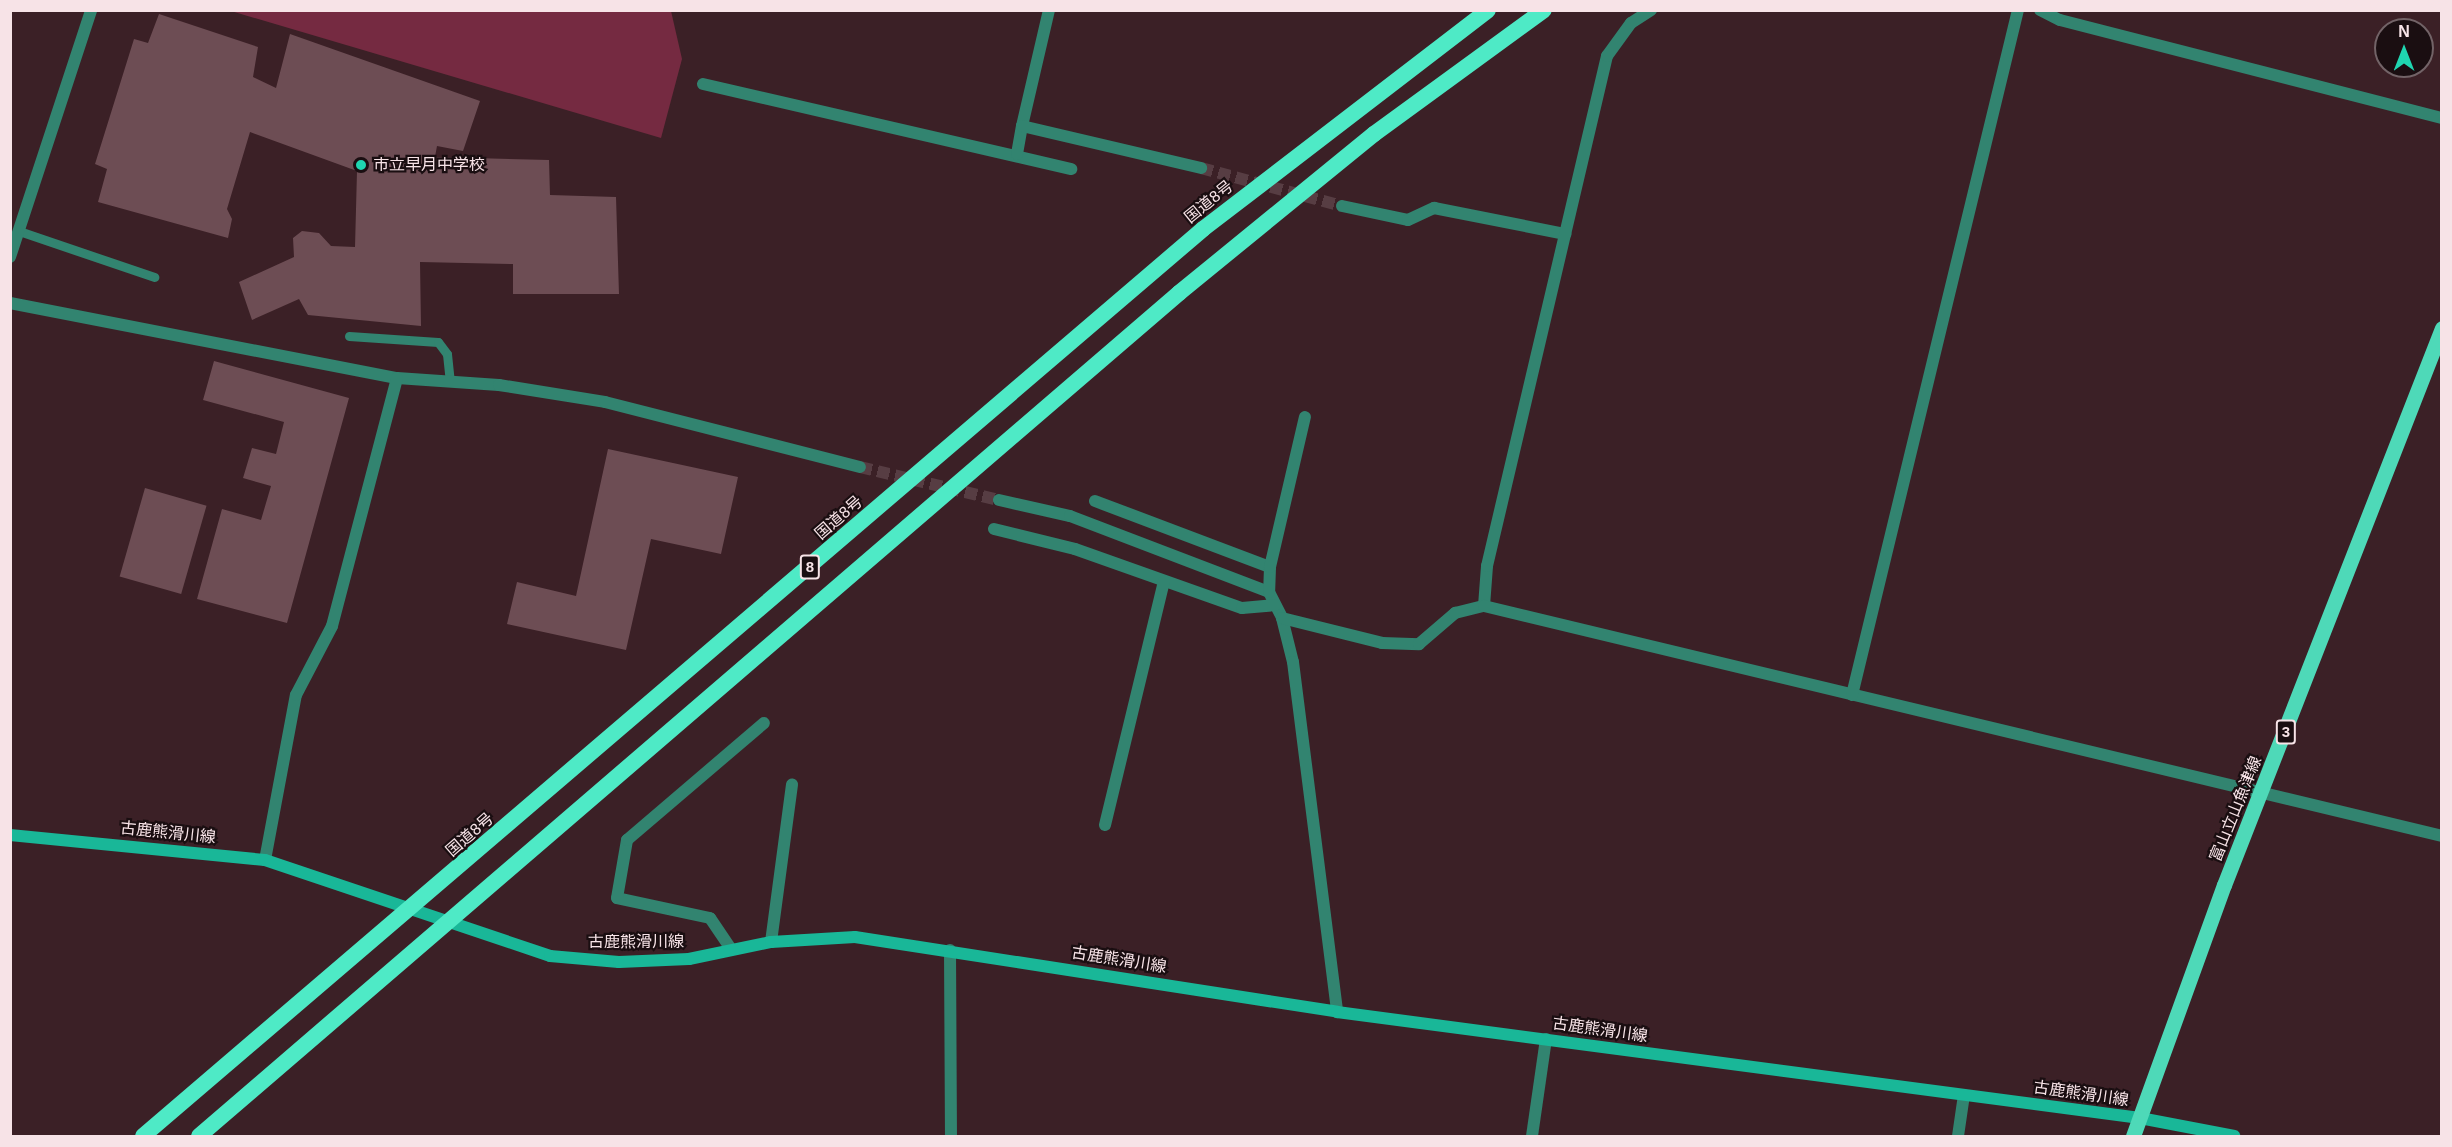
<!DOCTYPE html>
<meta charset="utf-8">
<style>
body{margin:0}
#map{position:relative;width:2452px;height:1147px;overflow:hidden;background:#3b2026;font-family:Arial,"Noto Sans JP",sans-serif}
div>[style]{position:absolute}
[style*='--x']{left:calc(var(--x)*1px);top:calc(var(--y)*1px);width:calc(var(--w)*1px);rotate:calc(var(--a)*1deg)}
.green>*{inset:0;background:#752a41}
.building>*{inset:0;background:#6d4d54;transform-origin:0 0}
.minor-tunnel>*{height:12px;margin-top:-6px;transform-origin:0;background:repeating-linear-gradient(90deg,#573d43 0 12px,transparent 0 18px)}
.service>*{height:9px;margin:-4.5px;padding:0 4.5px;transform-origin:4.5px;border-radius:4.5px;background:#328470}
.minor>*{height:12px;margin:-6px;padding:0 6px;transform-origin:6px;border-radius:6px;background:#328470}
.tertiary>*{height:12px;margin:-6px;padding:0 6px;transform-origin:6px;border-radius:6px;background:#328470}
.secondary>*{height:12px;margin:-6px;padding:0 6px;transform-origin:6px;border-radius:6px;background:#19b798}
.primary>*{height:15px;margin:-7.5px;padding:0 7.5px;transform-origin:7.5px;border-radius:7.5px;background:#4ed9b8}
.trunk>*{height:16px;margin:-8px;padding:0 8px;transform-origin:8px;border-radius:8px;background:#4eeac6}
.dots>*{width:16px;height:16px;translate:-50% -50%;box-sizing:border-box;border:3px solid #1a0e11;border-radius:50%}
span{translate:-50% -50%;white-space:nowrap;text-align:center;line-height:1.15;-webkit-text-stroke:4.5px #1a0e11;paint-order:stroke}
.shield-label span{padding:2px 4px;background:#1a0e11;border:2px solid;border-radius:4px;-webkit-text-stroke-width:0}
.shield-label{font-size:15px;color:#f7e3e7;font-weight:700}
.poi-label{font-size:16px;color:#f7e3e7}
.left{translate:0 -50%;text-align:left}
.street-label{font-size:16px;color:#f7e3e7}
.frame{position:absolute;inset:0;border:12px solid #f7e3e7;pointer-events:none}
.north{position:absolute;left:2374px;top:18px;width:60px;height:60px;box-sizing:border-box;background:#1a0e11;border:2px solid #726367;border-radius:50%;rotate:0deg;font-size:16px;font-weight:700;line-height:24px;text-align:center;color:#f7e3e7}
.north::after{content:'';display:block;margin:auto;width:21px;height:27px;background:#1fd5b0;clip-path:polygon(50% 0,100% 100%,50% 72%,0 100%)}
</style>
<div id="map">
<div class="green">
<div style="clip-path:polygon(231px 11px,671px 11px,682px 59px,661px 138px)"></div>
</div>
<div class="building">
<div style="clip-path:polygon(159px 14px,258px 47px,253px 77px,276px 88px,290px 34px,480px 101px,463px 151px,437px 146px,435px 157px,549px 160px,550px 195px,616px 197px,619px 294px,513px 294px,513px 264px,420px 262px,421px 326px,308px 315px,299px 299px,252px 320px,239px 282px,294px 257px,293px 238px,302px 231px,319px 233px,331px 246px,355px 247px,357px 171px,250px 132px,227px 209px,232px 219px,228px 238px,98px 202px,107px 169px,95px 164px,134px 39px,148px 43px)"></div>
<div style="clip-path:polygon(214px 361px,349px 398px,287px 623px,197px 599px,222px 509px,261px 520px,271px 486px,243px 478px,252px 448px,276px 454px,284px 422px,203px 400px)"></div>
<div style="clip-path:polygon(608px 449px,738px 477px,721px 554px,651px 539px,626px 650px,507px 624px,517px 582px,576px 596px)"></div>
<div style="left:145px;top:488px;width:64px;height:92px;rotate:16deg"></div>
</div>
<div class="minor-tunnel">
<div style="--x:1201;--y:168;--w:146;--a:15.1"></div>
<div style="--x:860;--y:467;--w:143;--a:13.4"></div>
</div>
<div class="service">
<div style="--x:19;--y:231;--w:143;--a:18.8"></div>
<div style="--x:349;--y:336;--w:89;--a:3.9"></div>
<div style="--x:438;--y:342;--w:15;--a:53"></div>
<div style="--x:447;--y:354;--w:28;--a:84"></div>
</div>
<div class="minor">
<div style="--x:2040;--y:10;--w:22;--a:27"></div>
<div style="--x:2060;--y:20;--w:394;--a:14.4"></div>
<div style="--x:703;--y:84;--w:378;--a:13"></div>
<div style="--x:1022;--y:126;--w:119;--a:-76.9"></div>
<div style="--x:1017;--y:154;--w:28;--a:-80"></div>
<div style="--x:1022;--y:126;--w:184;--a:13.2"></div>
<div style="--x:1342;--y:206;--w:67;--a:12"></div>
<div style="--x:1408;--y:220;--w:29;--a:-25"></div>
<div style="--x:1434;--y:208;--w:134;--a:11.2"></div>
<div style="--x:10;--y:303;--w:394;--a:11"></div>
<div style="--x:397;--y:378;--w:102;--a:3.9"></div>
<div style="--x:499;--y:385;--w:107;--a:9.1"></div>
<div style="--x:605;--y:402;--w:263;--a:14.3"></div>
<div style="--x:999;--y:500;--w:73;--a:12.7"></div>
<div style="--x:1070;--y:516;--w:213;--a:20.9"></div>
<div style="--x:1269;--y:592;--w:29;--a:63"></div>
<div style="--x:1282;--y:618;--w:45;--a:76"></div>
<div style="--x:1293;--y:662;--w:353;--a:82.8"></div>
<div style="--x:1095;--y:501;--w:187;--a:20.7"></div>
<div style="--x:1270;--y:567;--w:25;--a:92"></div>
<div style="--x:994;--y:529;--w:83;--a:13.9"></div>
<div style="--x:1075;--y:549;--w:177;--a:19.5"></div>
<div style="--x:1242;--y:608;--w:33;--a:-5"></div>
<div style="--x:1270;--y:567;--w:154;--a:-76.9"></div>
<div style="--x:1484;--y:606;--w:40;--a:-85.7"></div>
<div style="--x:1487;--y:566;--w:524;--a:-76.76"></div>
<div style="--x:1607;--y:56;--w:41;--a:-54"></div>
<div style="--x:1631;--y:23;--w:24;--a:-33"></div>
<div style="--x:1282;--y:618;--w:103;--a:14"></div>
<div style="--x:1382;--y:643;--w:37;--a:2"></div>
<div style="--x:1419;--y:644;--w:48;--a:-40.7"></div>
<div style="--x:1455;--y:613;--w:30;--a:-14"></div>
<div style="--x:1484;--y:606;--w:985;--a:13.5"></div>
<div style="--x:1852;--y:695;--w:705;--a:-76.38"></div>
<div style="--x:1105;--y:825;--w:251;--a:-76.4"></div>
<div style="--x:265;--y:860;--w:168;--a:-79.4"></div>
<div style="--x:296;--y:695;--w:78;--a:-62.4"></div>
<div style="--x:332;--y:626;--w:256;--a:-75.3"></div>
<div style="--x:771;--y:942;--w:159;--a:-82.4"></div>
<div style="--x:731;--y:949;--w:37;--a:-124"></div>
<div style="--x:710;--y:918;--w:95;--a:-167.9"></div>
<div style="--x:617;--y:898;--w:59;--a:-80.2"></div>
<div style="--x:627;--y:840;--w:180;--a:-40.5"></div>
<div style="--x:950;--y:950;--w:186;--a:89.7"></div>
<div style="--x:1532;--y:1136;--w:98;--a:-81.8"></div>
<div style="--x:1958;--y:1136;--w:41;--a:-81.7"></div>
</div>
<div class="tertiary">
<div style="--x:10;--y:257;--w:260;--a:-71.8"></div>
</div>
<div class="secondary">
<div style="--x:10;--y:835;--w:256;--a:5.6"></div>
<div style="--x:265;--y:860;--w:301;--a:18.6"></div>
<div style="--x:550;--y:956;--w:69;--a:5"></div>
<div style="--x:619;--y:962;--w:70;--a:-2.5"></div>
<div style="--x:689;--y:959;--w:84;--a:-11.7"></div>
<div style="--x:771;--y:942;--w:84;--a:-3.4"></div>
<div style="--x:855;--y:937;--w:488;--a:8.8"></div>
<div style="--x:1337;--y:1012;--w:810;--a:7.52"></div>
<div style="--x:2140;--y:1118;--w:96;--a:10.8"></div>
</div>
<div class="primary">
<div style="--x:2133;--y:1136;--w:267;--a:-70.1"></div>
<div style="--x:2224;--y:885;--w:598;--a:-68.63"></div>
</div>
<div class="trunk">
<div style="--x:143;--y:1136;--w:1395;--a:-40.55"></div>
<div style="--x:1203;--y:229;--w:359;--a:-37.5"></div>
<div style="--x:199;--y:1136;--w:1293;--a:-40.7"></div>
<div style="--x:1179;--y:293;--w:252;--a:-39.2"></div>
<div style="--x:1374;--y:134;--w:210;--a:-36.1"></div>
</div>
<div class="dots">
<div style="left:361px;top:165px;background:#1fd5b0"></div>
</div>
<div class="shield-label">
<span style="left:810px;top:567px">8</span>
<span style="left:2286px;top:732px">3</span>
</div>
<div class="poi-label">
<span class="left" style="left:373px;top:165px">市立早月中学校</span>
</div>
<div class="street-label">
<span style="left:1209px;top:202px;rotate:-39deg">国道8号</span>
<span style="left:839px;top:518px;rotate:-41deg">国道8号</span>
<span style="left:2236px;top:809px;rotate:-68deg">富山立山魚津線</span>
<span style="left:168px;top:833px;rotate:6deg">古鹿熊滑川線</span>
<span style="left:470px;top:835px;rotate:-41deg">国道8号</span>
<span style="left:636px;top:942px">古鹿熊滑川線</span>
<span style="left:1119px;top:960px;rotate:9deg">古鹿熊滑川線</span>
<span style="left:1600px;top:1030px;rotate:8deg">古鹿熊滑川線</span>
<span style="left:2081px;top:1094px;rotate:8deg">古鹿熊滑川線</span>
</div>
<div class="frame"></div>
<div class="north">N</div>
</div>
